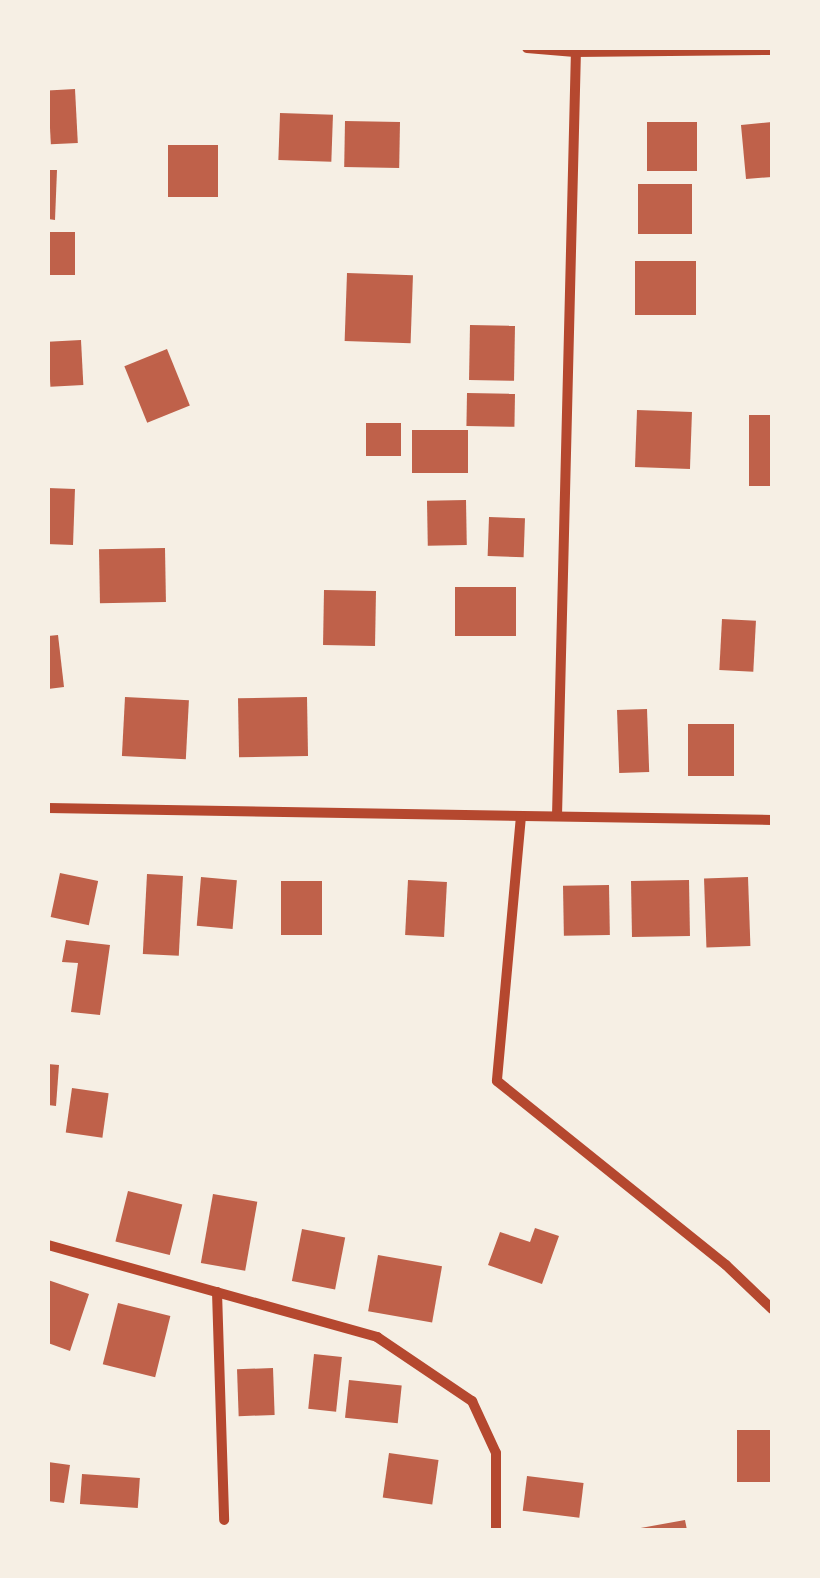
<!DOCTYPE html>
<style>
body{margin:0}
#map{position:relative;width:820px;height:1578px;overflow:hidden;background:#f6efe4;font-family:Montserrat,sans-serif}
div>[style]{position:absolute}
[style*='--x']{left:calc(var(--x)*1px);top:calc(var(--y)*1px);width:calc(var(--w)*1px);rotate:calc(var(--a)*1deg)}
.building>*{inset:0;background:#bf614a;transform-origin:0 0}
.minor>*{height:10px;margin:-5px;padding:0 5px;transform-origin:5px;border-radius:5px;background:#b5482f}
span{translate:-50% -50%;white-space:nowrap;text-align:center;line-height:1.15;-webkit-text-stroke:8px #f6efe4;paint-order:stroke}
.frame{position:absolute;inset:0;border:50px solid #f6efe4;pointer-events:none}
</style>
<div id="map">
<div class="building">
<div style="left:75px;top:89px;width:54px;height:27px;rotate:87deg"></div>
<div style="left:280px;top:113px;width:53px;height:47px;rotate:2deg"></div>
<div style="left:345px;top:121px;width:55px;height:46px;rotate:1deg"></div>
<div style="left:647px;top:122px;width:50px;height:49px"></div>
<div style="clip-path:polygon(772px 122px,772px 177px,746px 179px,741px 125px)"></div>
<div style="left:168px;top:145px;width:50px;height:52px"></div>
<div style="clip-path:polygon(48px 170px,57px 170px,55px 220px,48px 219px)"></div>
<div style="left:638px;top:184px;width:54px;height:50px"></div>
<div style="left:48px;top:232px;width:27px;height:43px"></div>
<div style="left:696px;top:261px;width:54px;height:61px;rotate:90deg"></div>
<div style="left:347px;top:273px;width:66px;height:68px;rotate:2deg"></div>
<div style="left:470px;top:325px;width:45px;height:55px;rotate:1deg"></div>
<div style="left:81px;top:340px;width:45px;height:33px;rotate:87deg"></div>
<div style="left:167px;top:349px;width:61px;height:46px;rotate:68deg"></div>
<div style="left:467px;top:393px;width:48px;height:33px;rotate:1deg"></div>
<div style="left:637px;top:410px;width:55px;height:57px;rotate:2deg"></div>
<div style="left:749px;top:415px;width:23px;height:71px"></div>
<div style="left:401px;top:423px;width:33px;height:35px;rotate:90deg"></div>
<div style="left:468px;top:430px;width:43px;height:56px;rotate:90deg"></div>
<div style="left:48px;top:488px;width:27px;height:56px;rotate:2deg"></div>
<div style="left:466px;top:500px;width:45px;height:39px;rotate:89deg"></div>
<div style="left:489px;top:517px;width:36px;height:39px;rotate:2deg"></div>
<div style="left:165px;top:548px;width:54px;height:66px;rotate:89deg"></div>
<div style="left:455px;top:587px;width:61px;height:49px"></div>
<div style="left:324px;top:590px;width:52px;height:55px;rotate:1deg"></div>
<div style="left:722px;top:619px;width:34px;height:51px;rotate:3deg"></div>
<div style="clip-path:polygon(58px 635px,64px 687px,48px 689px,48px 636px)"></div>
<div style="left:125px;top:697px;width:64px;height:59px;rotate:3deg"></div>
<div style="left:307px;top:697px;width:59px;height:69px;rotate:89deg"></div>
<div style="left:647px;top:709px;width:63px;height:30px;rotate:88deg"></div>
<div style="left:688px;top:724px;width:46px;height:52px"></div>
<div style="left:60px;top:873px;width:39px;height:45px;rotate:12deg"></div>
<div style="left:147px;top:874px;width:36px;height:80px;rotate:3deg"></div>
<div style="left:201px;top:877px;width:36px;height:49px;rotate:5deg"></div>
<div style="left:748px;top:877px;width:69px;height:44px;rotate:88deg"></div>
<div style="left:408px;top:880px;width:39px;height:55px;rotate:3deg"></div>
<div style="left:689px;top:880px;width:56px;height:58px;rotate:89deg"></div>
<div style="left:281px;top:881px;width:41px;height:54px"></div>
<div style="left:609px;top:885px;width:50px;height:46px;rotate:89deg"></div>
<div style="clip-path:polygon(66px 940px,110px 945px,100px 1015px,71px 1012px,78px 963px,62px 962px)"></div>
<div style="clip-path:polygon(48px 1064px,59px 1065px,56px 1106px,48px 1105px)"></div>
<div style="left:72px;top:1088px;width:37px;height:45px;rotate:8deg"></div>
<div style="left:128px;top:1191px;width:56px;height:52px;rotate:14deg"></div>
<div style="left:213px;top:1194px;width:45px;height:70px;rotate:10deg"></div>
<div style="clip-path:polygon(535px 1228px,559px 1236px,542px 1284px,488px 1265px,500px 1232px,530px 1242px)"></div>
<div style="left:302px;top:1229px;width:44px;height:53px;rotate:11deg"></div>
<div style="left:378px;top:1255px;width:65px;height:57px;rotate:10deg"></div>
<div style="clip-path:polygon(48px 1280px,89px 1294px,70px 1351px,48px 1343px)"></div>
<div style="left:118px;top:1303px;width:54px;height:63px;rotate:14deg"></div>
<div style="left:314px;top:1354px;width:28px;height:55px;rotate:6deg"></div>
<div style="left:273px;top:1368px;width:47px;height:36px;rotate:88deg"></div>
<div style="left:349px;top:1380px;width:53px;height:38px;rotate:6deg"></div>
<div style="left:772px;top:1430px;width:52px;height:35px;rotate:90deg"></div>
<div style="left:389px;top:1453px;width:50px;height:45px;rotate:8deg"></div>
<div style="clip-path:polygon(48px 1462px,70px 1465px,64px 1503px,48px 1501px)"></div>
<div style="left:82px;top:1474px;width:58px;height:30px;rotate:4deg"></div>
<div style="left:527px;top:1476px;width:57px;height:35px;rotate:7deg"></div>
<div style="clip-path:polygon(685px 1520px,687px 1530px,635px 1530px,635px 1529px)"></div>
</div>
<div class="minor">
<div style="--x:527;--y:48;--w:48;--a:4.8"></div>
<div style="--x:575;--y:52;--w:197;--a:-0.6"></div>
<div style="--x:48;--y:808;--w:724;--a:0.95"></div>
<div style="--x:521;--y:816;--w:266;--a:95.2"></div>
<div style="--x:497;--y:1081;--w:294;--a:38.8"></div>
<div style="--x:726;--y:1265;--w:64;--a:43.7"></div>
<div style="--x:557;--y:816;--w:768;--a:-88.58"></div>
<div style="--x:48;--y:1245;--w:342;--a:15.6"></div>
<div style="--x:377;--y:1337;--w:115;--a:34"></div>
<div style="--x:472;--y:1401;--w:57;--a:65.2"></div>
<div style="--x:496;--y:1453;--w:77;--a:90"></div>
<div style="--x:217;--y:1292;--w:228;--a:88.2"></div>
</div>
<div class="frame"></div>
</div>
